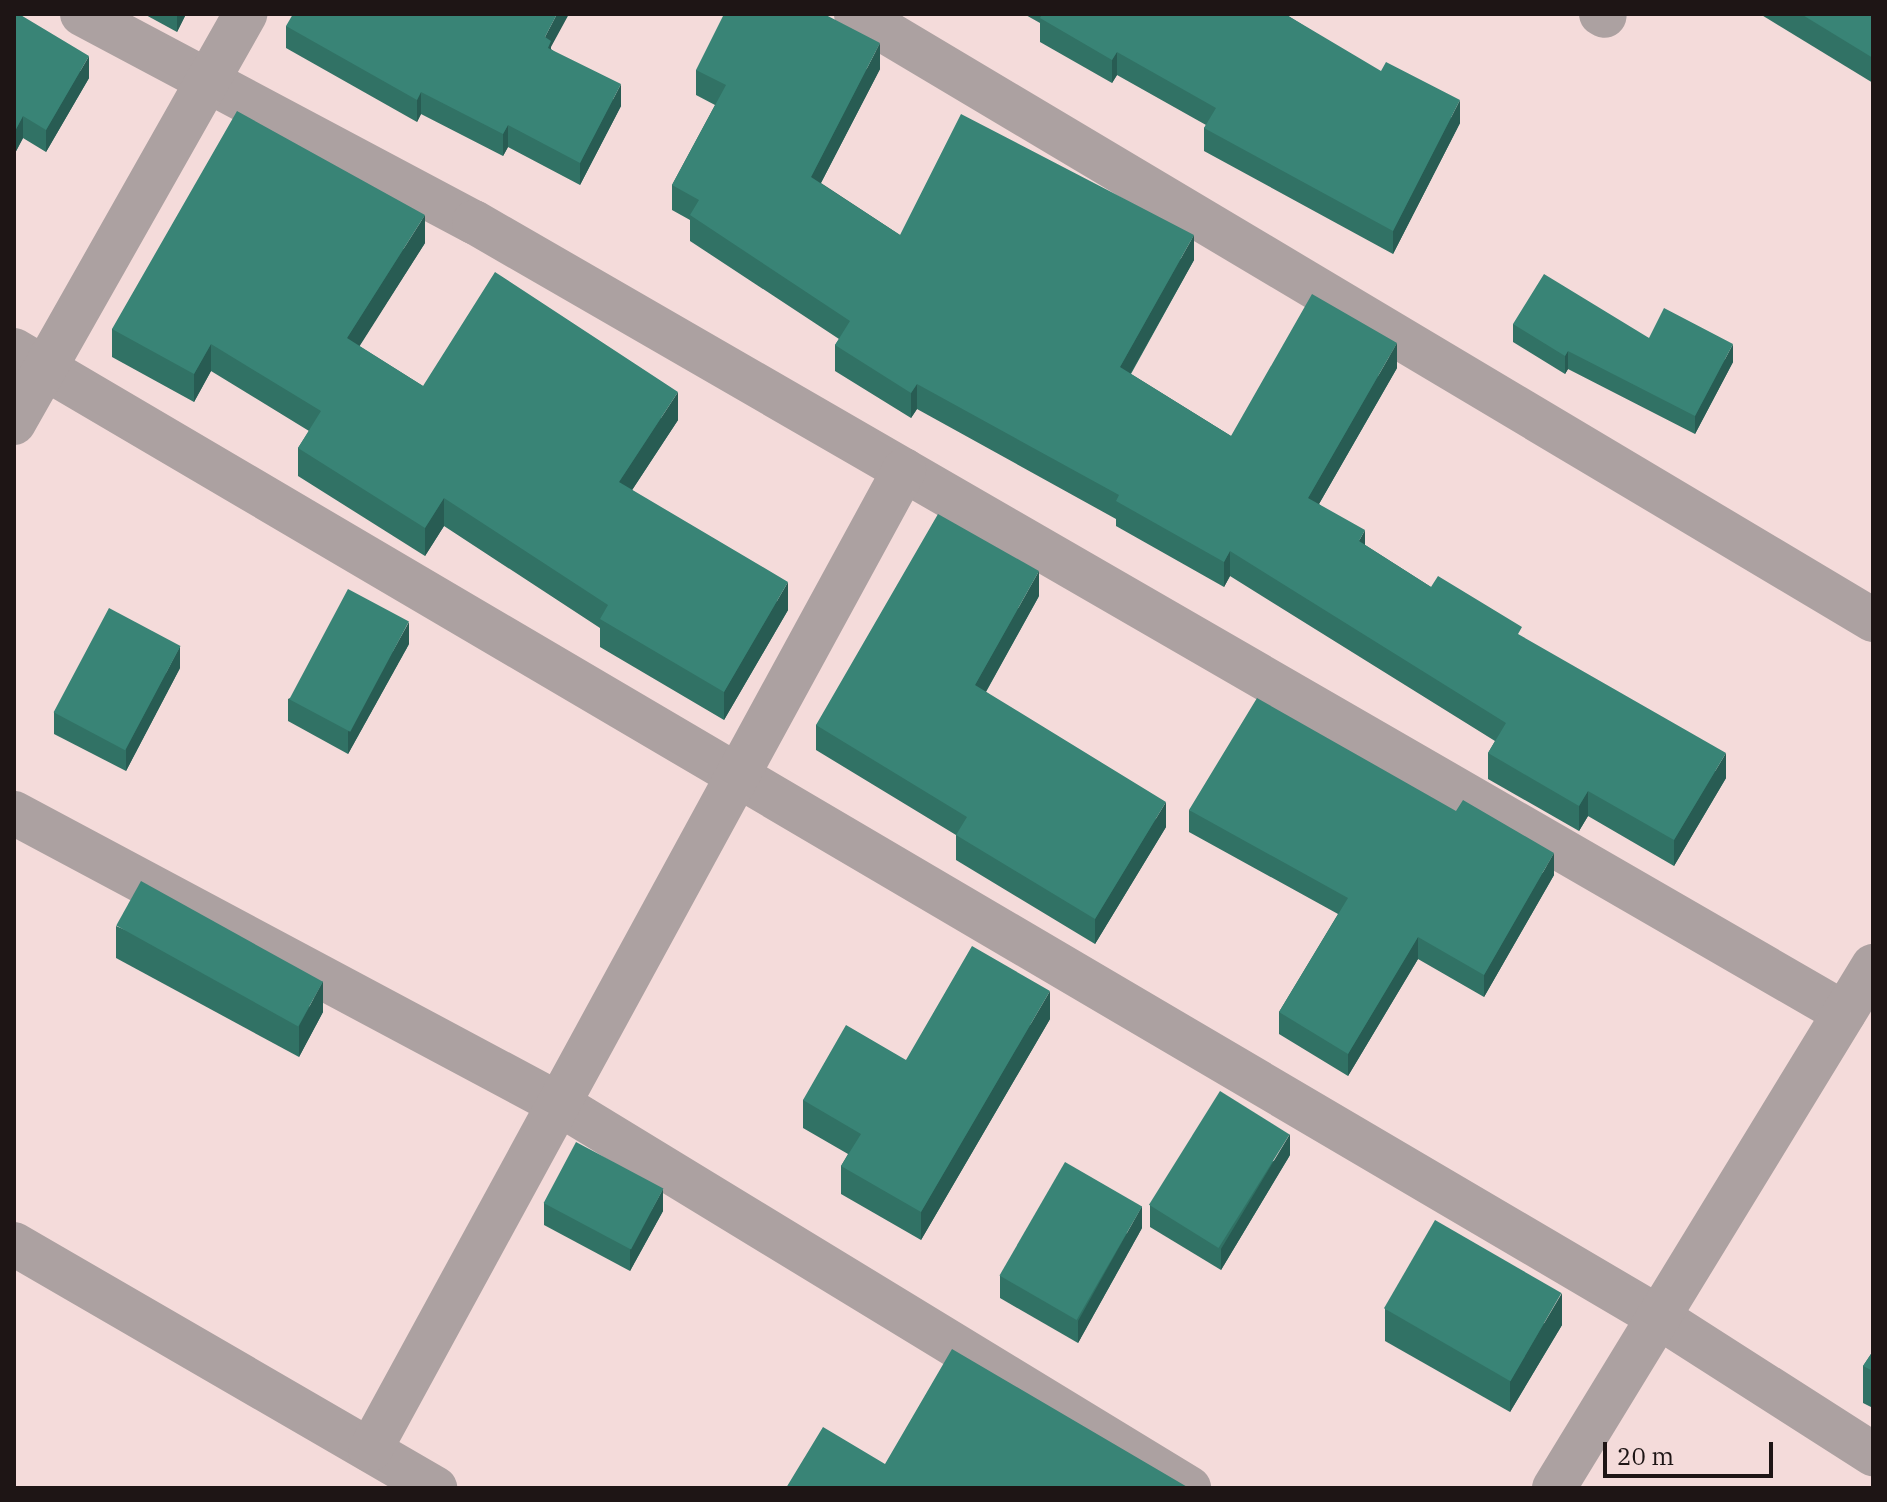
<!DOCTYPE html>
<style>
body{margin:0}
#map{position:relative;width:1887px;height:1502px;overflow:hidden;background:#f4dbda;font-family:"IBM Plex Serif",serif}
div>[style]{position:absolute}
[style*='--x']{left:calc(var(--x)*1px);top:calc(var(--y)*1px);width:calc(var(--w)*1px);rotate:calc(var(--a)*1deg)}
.minor>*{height:44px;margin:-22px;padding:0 22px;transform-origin:22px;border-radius:22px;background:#aca1a1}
.wall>*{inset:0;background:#317265}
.shaded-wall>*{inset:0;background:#285c53}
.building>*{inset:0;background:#398476;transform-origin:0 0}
span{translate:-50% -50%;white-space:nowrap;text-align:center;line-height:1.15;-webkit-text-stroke:6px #f4dbda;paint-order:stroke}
.frame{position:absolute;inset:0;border:16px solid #1e1515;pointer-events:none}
.scale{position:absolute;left:1603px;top:1442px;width:170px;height:36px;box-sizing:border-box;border:4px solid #1e1515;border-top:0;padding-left:10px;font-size:24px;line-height:28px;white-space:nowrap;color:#1e1515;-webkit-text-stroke:6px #f4dbda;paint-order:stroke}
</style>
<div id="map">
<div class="minor">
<div style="--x:82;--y:14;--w:444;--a:28"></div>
<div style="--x:474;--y:222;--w:1582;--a:30"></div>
<div style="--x:856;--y:14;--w:1184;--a:30.79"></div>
<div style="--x:1601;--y:14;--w:4;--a:27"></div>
<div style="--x:14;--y:350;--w:1910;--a:30.46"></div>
<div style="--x:1660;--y:1318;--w:253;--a:32.6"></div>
<div style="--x:14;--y:423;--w:470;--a:-60.5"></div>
<div style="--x:14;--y:813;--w:618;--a:28.1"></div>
<div style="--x:559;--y:1104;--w:738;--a:31.36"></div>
<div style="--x:14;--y:1244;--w:487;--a:30.1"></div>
<div style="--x:370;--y:1450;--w:1116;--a:-61.41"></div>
<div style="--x:1554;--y:1488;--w:612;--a:-58.57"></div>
</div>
<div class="wall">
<div style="clip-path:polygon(14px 14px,89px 78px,46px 152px,23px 138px,14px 155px)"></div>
<div style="clip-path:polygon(144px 14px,186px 14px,177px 32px)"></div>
<div style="clip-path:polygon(1024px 14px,1285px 14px,1460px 123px,1393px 254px,1204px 151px,1204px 128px,1206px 125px,1117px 75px,1112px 83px,1040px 42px,1040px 23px)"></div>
<div style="clip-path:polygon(1760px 14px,1873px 14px,1873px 83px)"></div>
<div style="clip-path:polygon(286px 26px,551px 47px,551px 49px,621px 106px,580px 185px,508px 147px,503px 156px,421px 114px,417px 122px,286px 48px)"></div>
<div style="clip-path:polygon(880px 69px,821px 183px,900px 235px,1194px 260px,1131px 374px,1231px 436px,1397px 368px,1319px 504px,1365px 545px,1431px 587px,1522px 637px,1726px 778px,1674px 866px,1588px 816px,1579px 831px,1488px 779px,1488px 753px,1495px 741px,1230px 576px,1224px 587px,1116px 526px,1116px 519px,917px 409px,911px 418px,835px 371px,835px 345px,839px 339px,690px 241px,690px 220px,672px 210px,672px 185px,715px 105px,696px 95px,696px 70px)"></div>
<div style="clip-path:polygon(425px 243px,359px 346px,423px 386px,678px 420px,632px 490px,788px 610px,724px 720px,600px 647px,600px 628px,444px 526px,425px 556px,298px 476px,298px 448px,309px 431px,211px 371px,194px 402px,112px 357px,112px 329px)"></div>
<div style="clip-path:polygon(1513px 324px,1649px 338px,1733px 362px,1695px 434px,1568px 369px,1565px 374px,1513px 342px)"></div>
<div style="clip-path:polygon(1039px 596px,986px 692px,1166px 827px,1095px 944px,956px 860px,956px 835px,816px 750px,816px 725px)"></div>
<div style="clip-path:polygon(409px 644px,348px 754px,288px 721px,288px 699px)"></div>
<div style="clip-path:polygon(180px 668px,126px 771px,54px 734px,54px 712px)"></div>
<div style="clip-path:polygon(1189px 810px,1554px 875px,1484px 997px,1418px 959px,1348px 1076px,1279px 1034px,1279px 1012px,1338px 914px,1189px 832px)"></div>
<div style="clip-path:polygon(116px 926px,323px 1012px,299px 1057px,116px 958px)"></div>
<div style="clip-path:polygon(1050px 1019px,921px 1240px,841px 1194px,841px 1166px,848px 1154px,803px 1128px,803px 1100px,906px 1060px)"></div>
<div style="clip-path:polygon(1290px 1155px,1221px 1270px,1150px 1227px,1150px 1205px)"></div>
<div style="clip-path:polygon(544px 1203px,663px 1211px,630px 1271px,544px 1225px)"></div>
<div style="clip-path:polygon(1142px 1228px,1078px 1343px,1000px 1298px,1000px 1276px)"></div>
<div style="clip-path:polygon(1385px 1309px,1562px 1325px,1510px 1412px,1385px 1341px)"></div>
<div style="clip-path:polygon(1873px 1351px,1873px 1408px,1863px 1403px,1863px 1366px)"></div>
</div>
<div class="shaded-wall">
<div style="clip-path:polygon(177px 14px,186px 14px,177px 32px)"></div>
<div style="clip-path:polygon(557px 14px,569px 14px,551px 47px,551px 62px,545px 37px)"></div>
<div style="clip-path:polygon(880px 43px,880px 69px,811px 202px,811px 177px)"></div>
<div style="clip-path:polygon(1117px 52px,1117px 75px,1112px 83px,1112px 60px)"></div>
<div style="clip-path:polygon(89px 56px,89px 78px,46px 152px,46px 130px)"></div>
<div style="clip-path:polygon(621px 84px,621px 106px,580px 185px,580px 163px)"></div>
<div style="clip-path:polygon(421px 92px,421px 114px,417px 122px,417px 100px)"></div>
<div style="clip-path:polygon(1460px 100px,1460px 123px,1393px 254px,1393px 231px)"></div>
<div style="clip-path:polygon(23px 116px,23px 138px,14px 155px,14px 133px)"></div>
<div style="clip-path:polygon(508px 125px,508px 147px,503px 156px,503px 134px)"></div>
<div style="clip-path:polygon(425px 215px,425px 243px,347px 366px,347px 338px)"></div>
<div style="clip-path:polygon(1194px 235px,1194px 260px,1120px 392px,1120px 367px)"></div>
<div style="clip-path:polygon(1397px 343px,1397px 368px,1308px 523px,1308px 498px)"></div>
<div style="clip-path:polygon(211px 344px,211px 371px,194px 402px,194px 374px)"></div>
<div style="clip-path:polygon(1733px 344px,1733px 362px,1695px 434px,1695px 416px)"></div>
<div style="clip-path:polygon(1568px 351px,1568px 369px,1565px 374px,1565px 356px)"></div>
<div style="clip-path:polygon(917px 384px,917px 409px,911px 418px,911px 393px)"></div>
<div style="clip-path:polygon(678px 392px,678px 420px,619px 510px,619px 482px)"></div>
<div style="clip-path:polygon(444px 498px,444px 526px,425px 556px,425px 528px)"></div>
<div style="clip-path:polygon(1365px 530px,1365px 555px,1359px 541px)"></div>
<div style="clip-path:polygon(1230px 551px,1230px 576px,1224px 587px,1224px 562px)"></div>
<div style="clip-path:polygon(1039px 571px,1039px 596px,975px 711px,975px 685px)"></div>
<div style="clip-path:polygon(788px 582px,788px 610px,724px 720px,724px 692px)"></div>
<div style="clip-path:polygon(409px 622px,409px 644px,348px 754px,348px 732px)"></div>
<div style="clip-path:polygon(180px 646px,180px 668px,126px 771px,126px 749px)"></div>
<div style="clip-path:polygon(1726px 753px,1726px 778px,1674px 866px,1674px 840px)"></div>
<div style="clip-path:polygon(1588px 791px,1588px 816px,1579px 831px,1579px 806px)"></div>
<div style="clip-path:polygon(1166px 802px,1166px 827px,1095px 944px,1095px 919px)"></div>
<div style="clip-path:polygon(1554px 853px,1554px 875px,1484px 997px,1484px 975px)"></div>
<div style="clip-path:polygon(1418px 937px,1418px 959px,1348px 1076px,1348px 1054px)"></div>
<div style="clip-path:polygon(323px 981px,323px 1012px,299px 1057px,299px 1026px)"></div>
<div style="clip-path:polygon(1050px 991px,1050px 1019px,921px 1240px,921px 1212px)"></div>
<div style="clip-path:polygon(1290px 1134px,1290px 1155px,1221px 1270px,1221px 1249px)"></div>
<div style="clip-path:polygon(663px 1189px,663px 1211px,630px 1271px,630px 1249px)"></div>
<div style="clip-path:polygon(1142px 1206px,1142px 1228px,1078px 1343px,1078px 1321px)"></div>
<div style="clip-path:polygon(1562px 1293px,1562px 1325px,1510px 1412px,1510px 1381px)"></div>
</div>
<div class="building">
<div style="clip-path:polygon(14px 14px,19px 14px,89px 56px,46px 130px,23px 116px,14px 133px)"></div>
<div style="clip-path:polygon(293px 14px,557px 14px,545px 37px,551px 41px,548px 48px,621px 84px,580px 163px,508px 125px,503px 134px,421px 92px,417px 100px,286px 26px)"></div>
<div style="clip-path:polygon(724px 14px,824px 14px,880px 43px,811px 177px,900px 235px,961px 114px,1194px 235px,1120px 367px,1231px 436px,1312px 294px,1397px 343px,1308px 498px,1365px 530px,1359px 541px,1431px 587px,1438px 576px,1522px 627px,1518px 634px,1726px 753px,1674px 840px,1588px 791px,1579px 806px,1488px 753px,1506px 723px,1230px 551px,1224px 562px,1116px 501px,1119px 495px,917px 384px,911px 393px,835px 345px,850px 321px,690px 215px,699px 200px,672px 185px,726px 85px,696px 70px)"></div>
<div style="clip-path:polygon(1042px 14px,1285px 14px,1381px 71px,1386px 62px,1460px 100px,1393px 231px,1204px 128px,1216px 108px,1117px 52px,1112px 60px,1040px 18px)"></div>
<div style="clip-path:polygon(1801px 14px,1873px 14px,1873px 58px)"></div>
<div style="clip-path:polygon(237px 111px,425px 215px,347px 338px,423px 386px,495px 272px,678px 392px,619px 482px,788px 582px,724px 692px,600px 619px,608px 605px,444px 498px,425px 528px,298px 448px,321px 411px,211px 344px,194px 374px,112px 329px)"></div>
<div style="clip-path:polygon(1544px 274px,1649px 338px,1664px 308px,1733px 344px,1695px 416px,1568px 351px,1565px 356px,1513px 324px)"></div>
<div style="clip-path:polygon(938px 514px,1039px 571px,975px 685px,1166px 802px,1095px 919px,956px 835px,967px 817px,816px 725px)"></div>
<div style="left:348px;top:589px;width:69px;height:125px;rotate:28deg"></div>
<div style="left:109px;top:608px;width:81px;height:118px;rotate:28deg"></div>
<div style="clip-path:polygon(1257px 698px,1456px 811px,1463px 800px,1554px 853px,1484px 975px,1418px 937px,1348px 1054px,1279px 1012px,1348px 898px,1189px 810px)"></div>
<div style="left:141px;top:881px;width:208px;height:51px;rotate:29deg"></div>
<div style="clip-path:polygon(972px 946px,1050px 991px,921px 1212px,841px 1166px,861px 1134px,803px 1100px,846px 1025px,906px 1060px)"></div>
<div style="left:1220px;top:1091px;width:82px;height:134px;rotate:32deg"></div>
<div style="left:576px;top:1142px;width:99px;height:69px;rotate:28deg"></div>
<div style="left:1065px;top:1162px;width:89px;height:131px;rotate:30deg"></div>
<div style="left:1435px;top:1220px;width:146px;height:102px;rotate:30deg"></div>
<div style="clip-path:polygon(952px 1349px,1189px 1488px,786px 1488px,823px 1427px,885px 1464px)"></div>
<div style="clip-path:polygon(1873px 1351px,1873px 1371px,1863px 1366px)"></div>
</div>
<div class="frame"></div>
<div class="scale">20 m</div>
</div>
